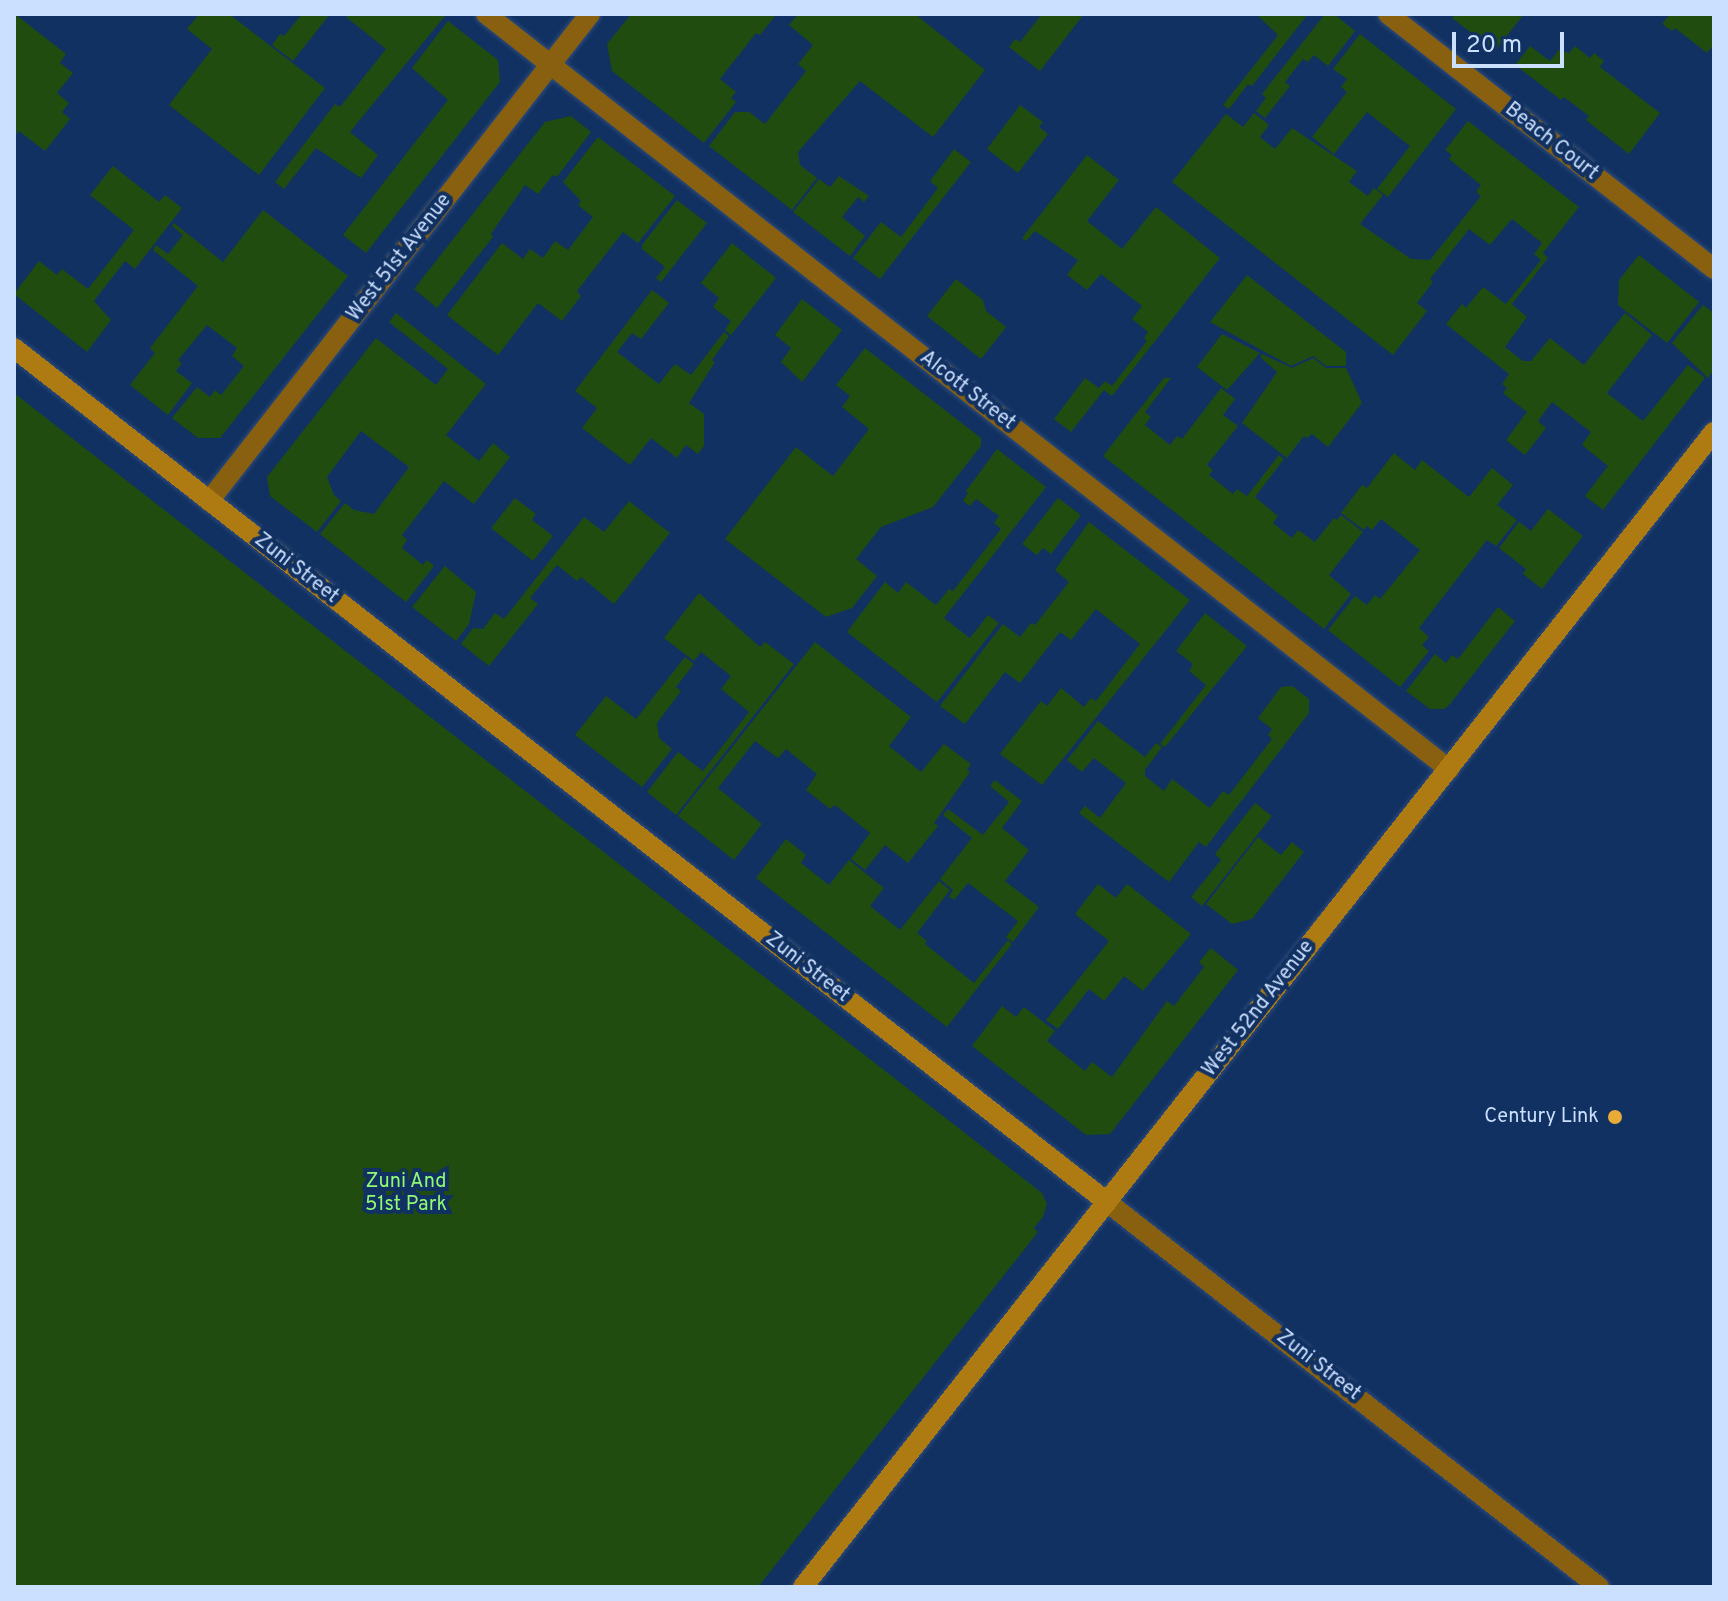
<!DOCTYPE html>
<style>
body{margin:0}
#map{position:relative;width:1728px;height:1601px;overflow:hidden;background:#113162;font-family:Overpass,sans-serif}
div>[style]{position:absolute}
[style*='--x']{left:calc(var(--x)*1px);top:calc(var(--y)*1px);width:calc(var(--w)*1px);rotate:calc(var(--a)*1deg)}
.green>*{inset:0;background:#204c10}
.roads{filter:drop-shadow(0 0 2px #2f4d7b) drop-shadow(0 0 2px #2f4d7b)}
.street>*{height:20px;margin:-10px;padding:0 10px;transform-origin:10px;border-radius:10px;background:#88600f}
.secondary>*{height:20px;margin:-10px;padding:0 10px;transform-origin:10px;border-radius:10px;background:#ae7b12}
.dots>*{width:22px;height:22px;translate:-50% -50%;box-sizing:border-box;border:4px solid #113162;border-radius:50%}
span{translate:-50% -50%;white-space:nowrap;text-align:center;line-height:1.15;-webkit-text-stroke:8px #113162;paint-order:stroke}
.street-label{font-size:20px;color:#cbdffe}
.poi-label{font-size:20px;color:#cbdffe}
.right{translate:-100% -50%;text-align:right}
.park-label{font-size:20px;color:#91f971}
.frame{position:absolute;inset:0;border:16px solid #cbdffe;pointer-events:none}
.scale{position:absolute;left:1452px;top:32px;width:112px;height:36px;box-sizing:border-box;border:4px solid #cbdffe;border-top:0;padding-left:10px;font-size:24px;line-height:28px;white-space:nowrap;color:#cbdffe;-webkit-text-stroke:6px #113162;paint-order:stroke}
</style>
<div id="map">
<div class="green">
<div style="clip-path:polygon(15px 14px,66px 54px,60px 63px,73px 73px,57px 93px,69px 103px,62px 112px,70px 119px,45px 151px,19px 131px,14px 137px)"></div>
<div style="clip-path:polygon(199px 14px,229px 14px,325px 88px,259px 175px,169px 105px,212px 49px,187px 29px)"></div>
<div style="clip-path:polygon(302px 14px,330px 14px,293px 61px,272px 45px,280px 34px,284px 36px)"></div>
<div style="clip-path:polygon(349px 14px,445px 16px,350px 132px,378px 155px,361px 178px,316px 148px,284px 189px,275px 182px,335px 104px,340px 107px,386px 49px,346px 17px)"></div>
<div style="clip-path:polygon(631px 14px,781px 14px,775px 16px,760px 35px,756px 33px,720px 79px,736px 92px,731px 98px,736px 102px,704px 143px,612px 71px,607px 44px)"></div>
<div style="clip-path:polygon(798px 14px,915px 14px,985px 70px,933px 137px,860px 81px,798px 152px,800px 165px,817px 178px,792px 210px,709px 146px,735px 112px,749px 112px,765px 124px,806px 71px,798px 64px,813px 45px,789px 25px)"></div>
<div style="clip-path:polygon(1042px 14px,1084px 14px,1040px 71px,1009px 47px,1015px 39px,1020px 42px)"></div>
<div style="clip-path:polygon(1256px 14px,1308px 14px,1252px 86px,1248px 84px,1229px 109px,1223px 105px,1278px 35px)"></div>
<div style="clip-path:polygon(1325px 14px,1334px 14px,1355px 31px,1328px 66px,1314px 55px,1308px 62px,1303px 59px,1285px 82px,1290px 86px,1265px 118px,1256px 111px,1266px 98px,1262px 94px)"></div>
<div style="clip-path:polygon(1456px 14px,1524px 14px,1495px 51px,1452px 18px)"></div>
<div style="clip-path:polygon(1670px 14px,1714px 14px,1714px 44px,1707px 53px,1675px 28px,1672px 31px,1662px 24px)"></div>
<div style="clip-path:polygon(448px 21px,498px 60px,500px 82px,366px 253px,343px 235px,448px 100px,412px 68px)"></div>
<div style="clip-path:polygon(1360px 34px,1456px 109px,1388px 197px,1377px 189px,1410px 146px,1367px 112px,1334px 154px,1312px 137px,1347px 92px,1341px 87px,1347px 79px,1333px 69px)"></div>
<div style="clip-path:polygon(1530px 46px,1550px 61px,1559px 50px,1569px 53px,1575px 46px,1590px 58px,1594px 53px,1604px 61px,1600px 67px,1660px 113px,1629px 154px,1586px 120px,1589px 116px,1564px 97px,1561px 100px,1515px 65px)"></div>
<div style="clip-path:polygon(1020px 105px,1043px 122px,1039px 127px,1048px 134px,1018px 173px,987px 149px)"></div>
<div style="clip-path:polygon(1254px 113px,1269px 125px,1260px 137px,1275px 149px,1292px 128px,1357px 171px,1349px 182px,1368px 196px,1374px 188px,1383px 195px,1360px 224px,1411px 259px,1430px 260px,1481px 196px,1476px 192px,1481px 185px,1449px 159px,1452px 155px,1445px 150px,1468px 121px,1579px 207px,1543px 253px,1548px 258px,1512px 304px,1527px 317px,1505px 347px,1523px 361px,1531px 361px,1550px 338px,1584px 365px,1625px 313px,1652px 335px,1607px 393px,1643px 421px,1688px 365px,1705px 378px,1603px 510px,1585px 496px,1608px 466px,1582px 445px,1591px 432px,1552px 402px,1538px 421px,1546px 428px,1525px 455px,1506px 440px,1527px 412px,1503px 393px,1507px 388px,1502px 384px,1509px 374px,1446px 324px,1462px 304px,1466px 308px,1483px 287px,1506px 304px,1541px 260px,1534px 254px,1542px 243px,1512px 219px,1490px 245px,1469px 229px,1430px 279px,1433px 282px,1417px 303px,1427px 311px,1393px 355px,1172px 182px,1226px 114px,1243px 127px)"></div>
<div style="clip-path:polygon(571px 116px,591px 132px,557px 177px,553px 175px,538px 194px,525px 185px,491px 234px,493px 237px,437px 308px,414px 289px,545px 122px)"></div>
<div style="clip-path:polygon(598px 137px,675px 196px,638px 243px,623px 232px,577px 291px,581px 296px,562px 321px,538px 303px,498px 355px,447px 315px,502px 243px,523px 259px,530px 249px,543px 258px,555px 241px,568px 250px,593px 217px,578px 205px,581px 201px,563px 182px)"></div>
<div style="clip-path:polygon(954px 149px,971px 162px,880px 279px,853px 258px,881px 222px,901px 237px,938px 188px,930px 181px)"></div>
<div style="clip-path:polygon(1087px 155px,1119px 180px,1087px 221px,1122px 249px,1156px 207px,1220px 258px,1112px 396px,1104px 390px,1071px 432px,1054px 419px,1085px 378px,1099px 388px,1105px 381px,1112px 386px,1147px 341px,1144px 338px,1148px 332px,1132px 319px,1142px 306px,1101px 274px,1087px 290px,1067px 275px,1078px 260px,1035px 231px,1026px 241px,1022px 238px)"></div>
<div style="clip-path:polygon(113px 166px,159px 202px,165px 195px,182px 208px,135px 269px,125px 261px,94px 301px,111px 320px,87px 352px,14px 294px,39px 261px,57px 275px,62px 269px,88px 289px,134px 230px,90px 195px)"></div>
<div style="clip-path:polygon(839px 176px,869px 196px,864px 202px,858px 197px,842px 217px,865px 236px,850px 256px,793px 212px,819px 179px,830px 187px)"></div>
<div style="clip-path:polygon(677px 200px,707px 223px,661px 282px,656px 278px,665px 267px,642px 249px,642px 245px)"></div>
<div style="clip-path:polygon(263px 210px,348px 276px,220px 438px,198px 438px,172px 418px,197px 387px,210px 397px,215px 390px,221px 395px,244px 366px,232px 356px,237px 348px,207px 325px,178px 360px,182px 363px,176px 371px,192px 383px,168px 415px,130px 385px,155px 353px,150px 348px,198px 286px,153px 250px,156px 245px,168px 254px,183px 235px,172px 226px,174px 223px,223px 262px)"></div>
<div style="clip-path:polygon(732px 243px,776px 278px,731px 335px,725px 330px,731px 321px,713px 307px,719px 298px,701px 283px)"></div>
<div style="clip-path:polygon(1639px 255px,1699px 302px,1667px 343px,1618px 305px,1619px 280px)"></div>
<div style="clip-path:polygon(1247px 275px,1346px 352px,1346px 366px,1326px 366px,1313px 356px,1291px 366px,1210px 322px)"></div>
<div style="clip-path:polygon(956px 279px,983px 300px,986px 311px,1006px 327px,981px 359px,927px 316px)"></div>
<div style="clip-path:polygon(652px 290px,669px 303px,641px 339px,632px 333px,617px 352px,659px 384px,675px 364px,691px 375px,724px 332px,729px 336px,712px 360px,715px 362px,689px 403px,704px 414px,704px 446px,698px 454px,686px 445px,677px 458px,651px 438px,630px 465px,582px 428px,597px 408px,575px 391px)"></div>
<div style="clip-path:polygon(802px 299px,842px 330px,802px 382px,781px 362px,791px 348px,775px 335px)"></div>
<div style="clip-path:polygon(1703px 305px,1714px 313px,1714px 369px,1708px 378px,1672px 343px)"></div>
<div style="clip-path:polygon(396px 313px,486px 384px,446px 435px,479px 461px,493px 443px,510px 457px,474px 504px,444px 481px,402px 535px,407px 540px,402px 548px,423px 565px,427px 560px,434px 566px,406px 602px,320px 534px,345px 503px,354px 510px,374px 514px,409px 467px,361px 431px,327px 477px,334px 495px,341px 501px,317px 532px,270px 496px,267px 477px,376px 338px,436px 385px,448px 369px,389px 322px)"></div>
<div style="clip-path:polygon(1222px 334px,1260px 353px,1227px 390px,1197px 367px)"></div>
<div style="clip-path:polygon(865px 348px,981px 438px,981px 446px,933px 507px,881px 527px,856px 559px,877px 576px,852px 608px,826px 617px,725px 539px,796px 447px,833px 476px,869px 429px,842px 407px,850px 396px,836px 385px)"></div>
<div style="clip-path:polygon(1262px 354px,1292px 368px,1313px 358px,1326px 368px,1346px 368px,1362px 403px,1328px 447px,1312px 434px,1307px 438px,1304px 436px,1287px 458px,1242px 423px,1277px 372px,1260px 357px)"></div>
<div style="clip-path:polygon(1164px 378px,1171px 378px,1145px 412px,1151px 417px,1145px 425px,1170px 445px,1177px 436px,1182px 439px,1221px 388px,1235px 399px,1223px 415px,1238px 426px,1207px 465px,1213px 470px,1209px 475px,1233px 494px,1237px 489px,1247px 496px,1279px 455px,1284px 459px,1255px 497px,1278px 516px,1273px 523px,1292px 538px,1298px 530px,1315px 542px,1334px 518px,1337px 520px,1341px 515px,1363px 532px,1329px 575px,1351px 594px,1324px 629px,1103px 456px)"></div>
<div style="clip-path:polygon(14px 393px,1042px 1193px,1047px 1204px,1043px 1217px,1034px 1228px,1038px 1232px,758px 1587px,14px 1587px)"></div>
<div style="clip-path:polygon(997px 449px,1046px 487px,944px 618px,970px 638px,988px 615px,999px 623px,937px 702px,847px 632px,885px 582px,898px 593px,906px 582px,936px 605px,949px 589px,953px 591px,1001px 529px,994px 523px,999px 516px,976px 499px,970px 506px,963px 501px,968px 493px,966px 491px)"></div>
<div style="clip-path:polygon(1394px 453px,1415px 470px,1422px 460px,1469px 497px,1492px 468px,1513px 485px,1497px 505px,1517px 520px,1496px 546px,1487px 540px,1419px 628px,1429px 637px,1422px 645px,1429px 651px,1400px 687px,1328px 630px,1355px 596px,1367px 605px,1375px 595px,1380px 599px,1420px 550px,1381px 519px,1372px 530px,1367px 526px,1364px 530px,1341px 513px,1362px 485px,1367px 488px)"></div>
<div style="clip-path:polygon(515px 498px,536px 514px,532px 520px,553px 536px,533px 561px,491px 528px)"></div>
<div style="clip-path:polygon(1058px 498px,1081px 515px,1051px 554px,1043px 548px,1037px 555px,1022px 544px)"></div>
<div style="clip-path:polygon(629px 501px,670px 533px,614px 604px,581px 577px,577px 581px,557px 565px,530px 598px,538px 604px,489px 666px,461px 644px,473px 628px,483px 629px,495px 613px,504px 619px,584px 517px,604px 532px)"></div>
<div style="clip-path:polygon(1548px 509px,1583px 536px,1542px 589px,1523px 574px,1526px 569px,1499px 548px,1519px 522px,1531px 531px)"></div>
<div style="clip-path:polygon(1089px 522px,1190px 600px,1042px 785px,1000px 754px,1041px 701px,1047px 706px,1061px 688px,1084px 707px,1091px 698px,1096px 701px,1140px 644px,1096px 609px,1071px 640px,1060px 632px,1020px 683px,1005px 672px,965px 724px,940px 706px,1003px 624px,1020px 637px,1031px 623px,1035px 625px,1069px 582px,1055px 570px)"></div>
<div style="clip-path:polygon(445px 566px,476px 592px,469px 624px,456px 641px,412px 607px)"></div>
<div style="clip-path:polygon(699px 593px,760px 647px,765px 642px,794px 664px,676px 815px,647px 792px,678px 752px,703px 771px,749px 712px,721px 689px,731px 676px,701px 652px,694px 661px,664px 638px)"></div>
<div style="clip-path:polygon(1498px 607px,1515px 621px,1450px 704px,1444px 709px,1430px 709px,1406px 691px,1435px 654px,1446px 663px,1452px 655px,1458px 659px)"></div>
<div style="clip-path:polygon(1205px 613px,1247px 646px,1165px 747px,1160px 744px,1206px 685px,1189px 671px,1193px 664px,1176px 651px)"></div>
<div style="clip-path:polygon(815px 642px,911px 717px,889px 746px,921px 772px,944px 744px,971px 764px,967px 770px,970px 772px,934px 823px,938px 826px,908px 863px,885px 845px,865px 870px,851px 859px,870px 833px,835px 805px,830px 809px,806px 790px,817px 774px,786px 749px,778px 758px,755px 741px,718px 788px,762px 824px,734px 860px,678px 816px)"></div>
<div style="clip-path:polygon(685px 657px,694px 664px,676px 687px,681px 691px,657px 723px,659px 738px,672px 749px,642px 787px,575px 735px,606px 696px,636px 719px)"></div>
<div style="clip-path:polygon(1292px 686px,1309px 699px,1309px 713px,1206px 847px,1199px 842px,1169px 882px,1079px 813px,1085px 806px,1100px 818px,1126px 783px,1094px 758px,1082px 772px,1067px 760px,1098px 721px,1145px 757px,1156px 743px,1162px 747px,1145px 770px,1145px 776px,1164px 791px,1172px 779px,1210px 808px,1223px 791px,1229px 795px,1272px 739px,1268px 735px,1272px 729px,1258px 718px,1281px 687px)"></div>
<div style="clip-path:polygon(995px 780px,1022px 801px,1002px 828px,1029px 850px,1005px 881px,1039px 907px,1013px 942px,1006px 937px,1018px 921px,968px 883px,954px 900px,949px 897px,953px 890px,940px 879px,972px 838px,943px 815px,948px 809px,983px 835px,1009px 802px,990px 786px)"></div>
<div style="clip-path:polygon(1255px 803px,1272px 816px,1202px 906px,1191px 897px,1221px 860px,1215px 854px)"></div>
<div style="clip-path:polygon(1258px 837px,1281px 855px,1292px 842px,1304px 852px,1252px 919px,1232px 924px,1206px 904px)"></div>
<div style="clip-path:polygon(786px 839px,806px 855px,801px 863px,829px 885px,849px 860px,884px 888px,870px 906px,900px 930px,939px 881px,950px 890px,917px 933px,927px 941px,925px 944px,974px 983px,1008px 940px,1012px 944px,947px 1027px,756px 878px)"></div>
<div style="clip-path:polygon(1098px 884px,1116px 898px,1127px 884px,1191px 934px,1143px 991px,1124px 976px,1104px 1001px,1089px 989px,1058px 1029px,1046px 1020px,1109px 941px,1075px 914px)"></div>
<div style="clip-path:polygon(1211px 948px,1238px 970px,1110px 1134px,1086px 1135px,972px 1046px,1002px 1006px,1016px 1017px,1024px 1007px,1055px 1031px,1047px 1041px,1085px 1071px,1092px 1062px,1112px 1077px,1167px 1001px,1174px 1006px,1204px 967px,1199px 962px)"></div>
</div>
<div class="roads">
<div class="street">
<div style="--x:486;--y:14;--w:1224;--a:38.1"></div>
<div style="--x:1388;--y:14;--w:414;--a:38"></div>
<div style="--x:209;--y:501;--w:618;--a:-51.96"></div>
<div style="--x:1107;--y:1202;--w:625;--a:38.04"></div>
</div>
<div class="secondary">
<div style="--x:14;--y:348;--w:1387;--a:38"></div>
<div style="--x:803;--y:1587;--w:1471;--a:-51.74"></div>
</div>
</div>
<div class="dots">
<div style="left:1615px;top:1117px;background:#e8ab37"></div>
</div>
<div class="street-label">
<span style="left:1551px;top:142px;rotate:38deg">Beach Court</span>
<span style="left:400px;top:258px;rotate:-52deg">West 51st Avenue</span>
<span style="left:967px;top:391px;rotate:38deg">Alcott Street</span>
<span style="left:296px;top:569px;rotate:38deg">Zuni Street</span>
<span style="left:807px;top:968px;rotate:38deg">Zuni Street</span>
<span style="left:1259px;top:1009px;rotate:-52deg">West 52nd Avenue</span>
<span style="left:1318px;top:1366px;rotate:38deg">Zuni Street</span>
</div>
<div class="poi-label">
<span class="right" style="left:1599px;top:1117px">Century Link</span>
</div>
<div class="park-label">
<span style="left:406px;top:1194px">Zuni And<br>51st Park</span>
</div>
<div class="frame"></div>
<div class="scale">20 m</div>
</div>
